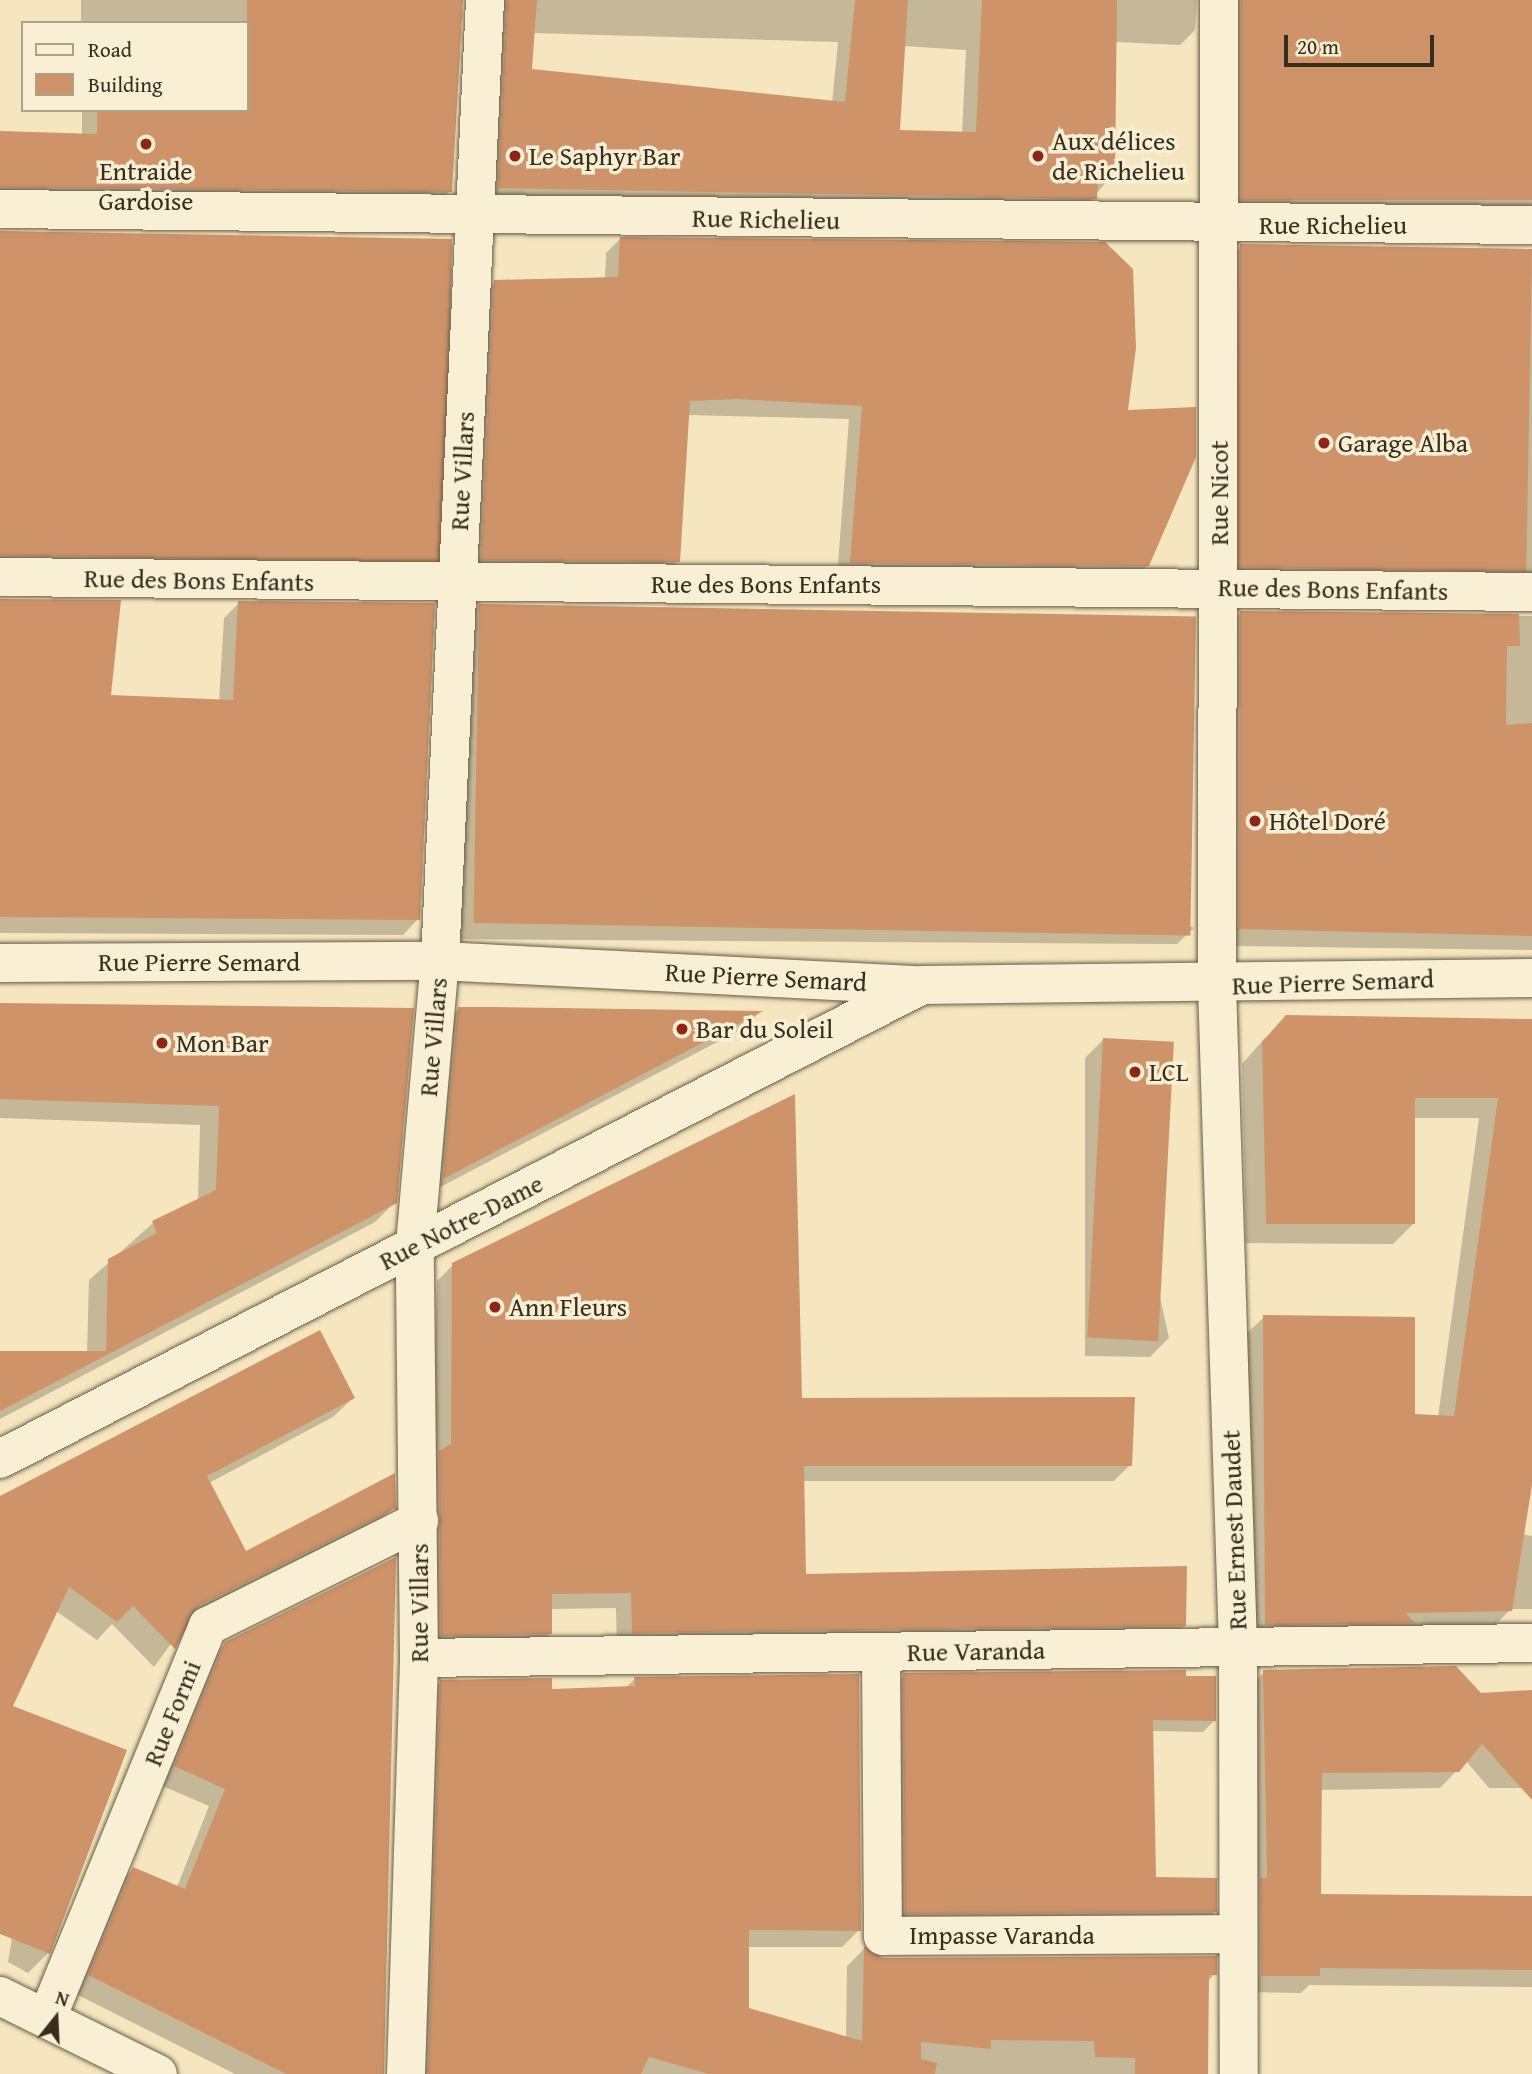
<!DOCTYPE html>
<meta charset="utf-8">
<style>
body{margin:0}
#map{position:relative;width:1532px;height:2074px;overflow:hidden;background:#f5e6bf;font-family:"Gentium Book Plus",serif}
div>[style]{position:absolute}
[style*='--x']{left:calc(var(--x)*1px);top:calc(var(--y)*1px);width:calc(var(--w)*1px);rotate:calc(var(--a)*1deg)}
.shadow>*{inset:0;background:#0003;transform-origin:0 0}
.building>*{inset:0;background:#cf936a;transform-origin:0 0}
.roads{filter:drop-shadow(0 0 2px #685b46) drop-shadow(0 0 2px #685b46)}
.minor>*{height:38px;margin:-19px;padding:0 19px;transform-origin:19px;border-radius:19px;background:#f8efd5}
.tertiary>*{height:38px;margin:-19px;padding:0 19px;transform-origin:19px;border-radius:19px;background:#f8efd5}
.dots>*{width:19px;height:19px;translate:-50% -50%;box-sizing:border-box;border:4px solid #f8efd5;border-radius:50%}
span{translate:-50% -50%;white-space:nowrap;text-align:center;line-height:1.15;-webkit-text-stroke:7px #f8efd5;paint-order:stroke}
.poi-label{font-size:26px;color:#392d1d}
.left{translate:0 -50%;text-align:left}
.street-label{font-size:26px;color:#392d1d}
.legend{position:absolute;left:21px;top:21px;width:228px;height:91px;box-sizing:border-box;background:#f8efd5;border:2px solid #aca18b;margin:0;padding:9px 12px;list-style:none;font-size:21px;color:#392d1d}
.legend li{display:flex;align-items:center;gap:14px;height:35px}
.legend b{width:35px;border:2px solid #aca18b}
.north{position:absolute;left:21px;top:1983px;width:70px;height:70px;-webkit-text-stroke:5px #f8efd5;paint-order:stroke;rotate:18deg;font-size:19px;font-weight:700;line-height:28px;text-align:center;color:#392d1d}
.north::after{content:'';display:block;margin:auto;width:24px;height:32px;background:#392d1d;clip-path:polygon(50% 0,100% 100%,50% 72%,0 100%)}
.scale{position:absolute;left:1284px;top:35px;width:150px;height:32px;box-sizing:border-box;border:4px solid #392d1d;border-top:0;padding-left:9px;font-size:21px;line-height:24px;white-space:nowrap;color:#392d1d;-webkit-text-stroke:5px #f8efd5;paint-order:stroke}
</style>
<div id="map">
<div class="shadow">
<div style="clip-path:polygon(81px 0,461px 0,450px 191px,435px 206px,0 202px,0 133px,82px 135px,82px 110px,247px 110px,247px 23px,81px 23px)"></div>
<div style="clip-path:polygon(evenodd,484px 0,1197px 0,1195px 30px,1180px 45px,1115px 42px,1113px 174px,1080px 213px,484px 203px,484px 0,533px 33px,838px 42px,832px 103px,530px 71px,533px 33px,484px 0,903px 46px,966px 50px,962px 133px,898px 132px,903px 46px)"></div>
<div style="left:1216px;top:0;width:316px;height:215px"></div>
<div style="clip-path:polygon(0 233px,435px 559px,420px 574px,0 570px)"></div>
<div style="clip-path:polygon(620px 239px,1148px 565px,1134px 580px,837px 577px,849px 419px,688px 415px,678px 561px,664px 575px,467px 573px,480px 296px,495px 282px,605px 279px,606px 253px)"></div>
<div style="clip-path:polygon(1241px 246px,1532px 249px,1532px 595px,1226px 582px,1226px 261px)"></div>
<div style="clip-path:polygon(0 601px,109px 696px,219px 701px,224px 618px,239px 603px,418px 919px,403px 935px,0 933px)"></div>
<div style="clip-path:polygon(479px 605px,1194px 928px,1177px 944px,448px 939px,463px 622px)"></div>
<div style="clip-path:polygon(1240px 613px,1532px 616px,1532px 950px,1229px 946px,1225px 628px)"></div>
<div style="clip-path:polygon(0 1004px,412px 1010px,395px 1202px,375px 1222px,0 1419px,0 1352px,87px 1352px,89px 1280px,153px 1223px,198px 1201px,200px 1125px,0 1118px)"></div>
<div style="clip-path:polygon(459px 1009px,759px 1013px,744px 1028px,427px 1194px,441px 1026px)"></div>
<div style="clip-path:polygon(1532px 1020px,1532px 1392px,1512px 1533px,1532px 1536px,1532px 1609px,1511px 1609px,1490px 1630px,1245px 1644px,1243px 1337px,1264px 1317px,1413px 1415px,1438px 1417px,1479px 1118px,1414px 1118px,1414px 1223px,1393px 1244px,1246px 1243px,1242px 1064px,1265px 1038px)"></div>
<div style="clip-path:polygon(1103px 1040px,1169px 1338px,1150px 1357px,1085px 1356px,1085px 1058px)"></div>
<div style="clip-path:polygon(453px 1265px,800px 1400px,1130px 1465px,1114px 1481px,802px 1481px,804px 1576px,1185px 1625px,1169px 1641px,617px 1648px,616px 1608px,551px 1609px,550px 1634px,535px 1649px,426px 1651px,437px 1281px)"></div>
<div style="clip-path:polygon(353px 1398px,333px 1417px,209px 1483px,245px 1553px,394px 1507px,374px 1527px,189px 1619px,154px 1667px,112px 1624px,97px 1640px,56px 1611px,11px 1707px,125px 1751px,48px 1953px,28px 1973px,8px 1962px,24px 1865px,0 1895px,0 1497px)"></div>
<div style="clip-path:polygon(226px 1643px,383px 2074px,235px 2074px,72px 1992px,116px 1886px,133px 1869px,177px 1887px,209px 1806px,158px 1784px,208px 1661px)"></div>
<div style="clip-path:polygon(1266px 1670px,1480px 1695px,1532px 1691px,1532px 1788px,1489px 1788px,1466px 1761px,1440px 1788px,1320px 1790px,1319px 1896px,1532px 1898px,1532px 1987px,1309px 1985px,1301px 1993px,1244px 1992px,1248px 1688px)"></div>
<div style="clip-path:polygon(904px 1675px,1184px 1678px,1215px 1720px,1203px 1732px,1152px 1731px,1154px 1879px,1215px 1912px,1203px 1923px,893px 1925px,892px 1687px)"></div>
<div style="clip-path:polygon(635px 1679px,859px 1930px,842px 1947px,748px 1947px,747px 2009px,846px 2038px,847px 1966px,864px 1949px,883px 1960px,1215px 1974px,1207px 1982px,1207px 2074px,412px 2074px,424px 1699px,441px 1681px,550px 1691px,625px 1688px)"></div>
</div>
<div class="building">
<div style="clip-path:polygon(247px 0,463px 0,452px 192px,0 187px,0 131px,97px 134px,97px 110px,247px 110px)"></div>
<div style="clip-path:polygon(507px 0,537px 0,532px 69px,845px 102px,855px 0,908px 0,900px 130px,976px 132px,982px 0,1117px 0,1115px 175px,1098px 177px,1097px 199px,498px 188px)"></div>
<div style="left:1241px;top:0;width:291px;height:200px"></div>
<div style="left:0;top:231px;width:452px;height:324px;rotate:1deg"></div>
<div style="clip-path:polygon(620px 237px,1105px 242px,1133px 269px,1136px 348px,1128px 410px,1196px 407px,1196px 457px,1149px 566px,850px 563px,862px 406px,737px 399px,690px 401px,680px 562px,481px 560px,494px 280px,618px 277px)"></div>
<div style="left:1240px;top:244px;width:292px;height:323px;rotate:1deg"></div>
<div style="clip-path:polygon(0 599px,121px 600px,111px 695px,233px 700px,238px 601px,435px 603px,420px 920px,0 917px)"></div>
<div style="left:479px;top:604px;width:717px;height:319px;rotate:1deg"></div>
<div style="clip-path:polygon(1240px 611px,1519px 614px,1520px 646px,1507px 646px,1506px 725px,1532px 723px,1532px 936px,1239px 929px)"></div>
<div style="clip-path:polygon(0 1003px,414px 1008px,397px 1203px,0 1411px,0 1351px,106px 1351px,108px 1259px,157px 1233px,152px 1221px,216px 1190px,219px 1106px,0 1099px)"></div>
<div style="clip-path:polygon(458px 1007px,492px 1007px,763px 1011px,443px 1179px)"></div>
<div style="clip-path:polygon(1286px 1015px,1532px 1019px,1532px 1485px,1512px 1611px,1406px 1613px,1415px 1623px,1265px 1625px,1263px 1315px,1415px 1317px,1415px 1414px,1454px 1416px,1498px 1098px,1415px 1098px,1415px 1224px,1266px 1224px,1262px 1042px)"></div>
<div style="left:1103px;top:1038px;width:71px;height:300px;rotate:3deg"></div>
<div style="clip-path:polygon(795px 1094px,802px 1398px,1135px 1397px,1132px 1466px,804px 1466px,806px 1574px,1187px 1566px,1186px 1626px,632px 1633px,631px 1593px,552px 1594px,552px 1634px,441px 1636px,439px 1451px,451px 1444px,452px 1263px)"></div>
<div style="clip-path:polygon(320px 1330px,355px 1398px,207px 1476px,246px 1551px,395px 1473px,396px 1508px,198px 1606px,175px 1649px,133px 1606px,117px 1622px,69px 1587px,13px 1706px,127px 1750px,50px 1954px,0 1934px,0 1496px)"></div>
<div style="clip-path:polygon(396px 1557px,384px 2074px,286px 2074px,88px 1975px,133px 1867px,185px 1889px,225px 1789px,174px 1766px,225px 1642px)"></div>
<div style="clip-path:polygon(1456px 1666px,1481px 1693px,1532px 1690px,1532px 1800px,1482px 1744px,1459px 1772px,1322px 1773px,1321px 1894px,1532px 1896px,1532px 1970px,1320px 1968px,1320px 1976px,1261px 1976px,1260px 1878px,1267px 1878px,1263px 1670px)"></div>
<div style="clip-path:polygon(1186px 1670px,1186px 1676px,1216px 1676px,1216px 1721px,1153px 1720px,1156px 1877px,1217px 1878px,1217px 1912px,905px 1914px,903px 1673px)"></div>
<div style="clip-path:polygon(859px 1674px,861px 1931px,749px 1930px,749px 2008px,862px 2041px,864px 1946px,883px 1958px,1217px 1956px,1217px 1975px,1209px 1975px,1208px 2074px,1135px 2074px,1135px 2058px,1095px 2057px,1094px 2041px,991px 2040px,991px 2049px,921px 2042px,921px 2059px,937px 2063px,935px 2074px,709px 2074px,649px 2057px,641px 2074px,428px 2074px,440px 1680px,552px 1678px,552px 1689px,635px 1686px,634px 1677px)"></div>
</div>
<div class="roads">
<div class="minor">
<div style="--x:1219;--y:0;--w:986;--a:90.12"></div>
<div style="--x:1217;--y:986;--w:660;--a:88.18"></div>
<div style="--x:1238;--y:1646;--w:428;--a:89.9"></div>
<div style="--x:0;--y:209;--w:1532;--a:0.6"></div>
<div style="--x:0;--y:577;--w:1532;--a:0.56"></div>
<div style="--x:881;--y:1653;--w:283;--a:89.6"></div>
<div style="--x:883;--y:1936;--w:354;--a:-0.3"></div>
<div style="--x:419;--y:1658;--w:1113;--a:-0.77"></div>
<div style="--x:47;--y:2018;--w:424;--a:-67.7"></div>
<div style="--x:208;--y:1626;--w:236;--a:-26.5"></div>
<div style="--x:406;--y:2074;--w:416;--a:-88.2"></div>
<div style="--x:419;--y:1658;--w:413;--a:-90.6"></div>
<div style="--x:415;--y:1245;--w:285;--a:-85"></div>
<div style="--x:440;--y:961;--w:962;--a:-87.32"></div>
</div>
<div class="tertiary">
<div style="--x:0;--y:963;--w:440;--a:-0.3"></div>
<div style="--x:440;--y:961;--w:483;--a:2.9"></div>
<div style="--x:922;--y:985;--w:610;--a:-0.66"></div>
<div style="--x:0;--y:1459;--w:1034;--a:-27.21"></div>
<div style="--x:0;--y:1996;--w:176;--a:26.3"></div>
</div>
</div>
<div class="dots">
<div style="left:146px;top:144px;background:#8f2418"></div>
<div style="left:515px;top:156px;background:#8f2418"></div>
<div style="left:1038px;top:156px;background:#8f2418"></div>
<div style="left:1324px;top:443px;background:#8f2418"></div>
<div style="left:1255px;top:821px;background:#8f2418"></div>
<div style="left:682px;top:1029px;background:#8f2418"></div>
<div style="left:162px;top:1043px;background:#8f2418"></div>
<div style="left:1135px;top:1072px;background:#8f2418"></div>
<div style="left:495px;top:1307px;background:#8f2418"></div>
</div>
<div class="poi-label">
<span class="left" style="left:1052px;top:156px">Aux délices<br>de Richelieu</span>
<span class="left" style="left:529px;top:156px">Le Saphyr Bar</span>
<span style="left:146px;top:186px">Entraide<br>Gardoise</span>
<span class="left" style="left:1338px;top:443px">Garage Alba</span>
<span class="left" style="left:1269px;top:821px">Hôtel Doré</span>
<span class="left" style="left:696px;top:1029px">Bar du Soleil</span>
<span class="left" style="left:176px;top:1043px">Mon Bar</span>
<span class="left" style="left:1149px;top:1072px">LCL</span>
<span class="left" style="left:509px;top:1307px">Ann Fleurs</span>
</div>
<div class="street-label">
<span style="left:766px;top:219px;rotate:1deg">Rue Richelieu</span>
<span style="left:1333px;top:225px">Rue Richelieu</span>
<span style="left:462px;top:471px;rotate:-87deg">Rue Villars</span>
<span style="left:1219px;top:493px;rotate:-90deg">Rue Nicot</span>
<span style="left:199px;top:580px;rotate:1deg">Rue des Bons Enfants</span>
<span style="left:766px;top:584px">Rue des Bons Enfants</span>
<span style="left:1333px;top:589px;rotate:1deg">Rue des Bons Enfants</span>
<span style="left:199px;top:962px">Rue Pierre Semard</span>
<span style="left:766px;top:977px;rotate:3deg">Rue Pierre Semard</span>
<span style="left:1333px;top:982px;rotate:-2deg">Rue Pierre Semard</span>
<span style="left:433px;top:1037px;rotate:-85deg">Rue Villars</span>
<span style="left:461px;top:1222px;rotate:-27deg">Rue Notre-Dame</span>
<span style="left:1234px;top:1530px;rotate:-92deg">Rue Ernest Daudet</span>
<span style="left:419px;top:1603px;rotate:-90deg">Rue Villars</span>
<span style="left:976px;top:1651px;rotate:-1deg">Rue Varanda</span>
<span style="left:172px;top:1713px;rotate:-68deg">Rue Formi</span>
<span style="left:1002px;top:1935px">Impasse Varanda</span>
</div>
<ul class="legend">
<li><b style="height:9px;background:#f8efd5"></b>Road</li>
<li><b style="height:19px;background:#cf936a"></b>Building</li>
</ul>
<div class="north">N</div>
<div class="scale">20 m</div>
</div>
